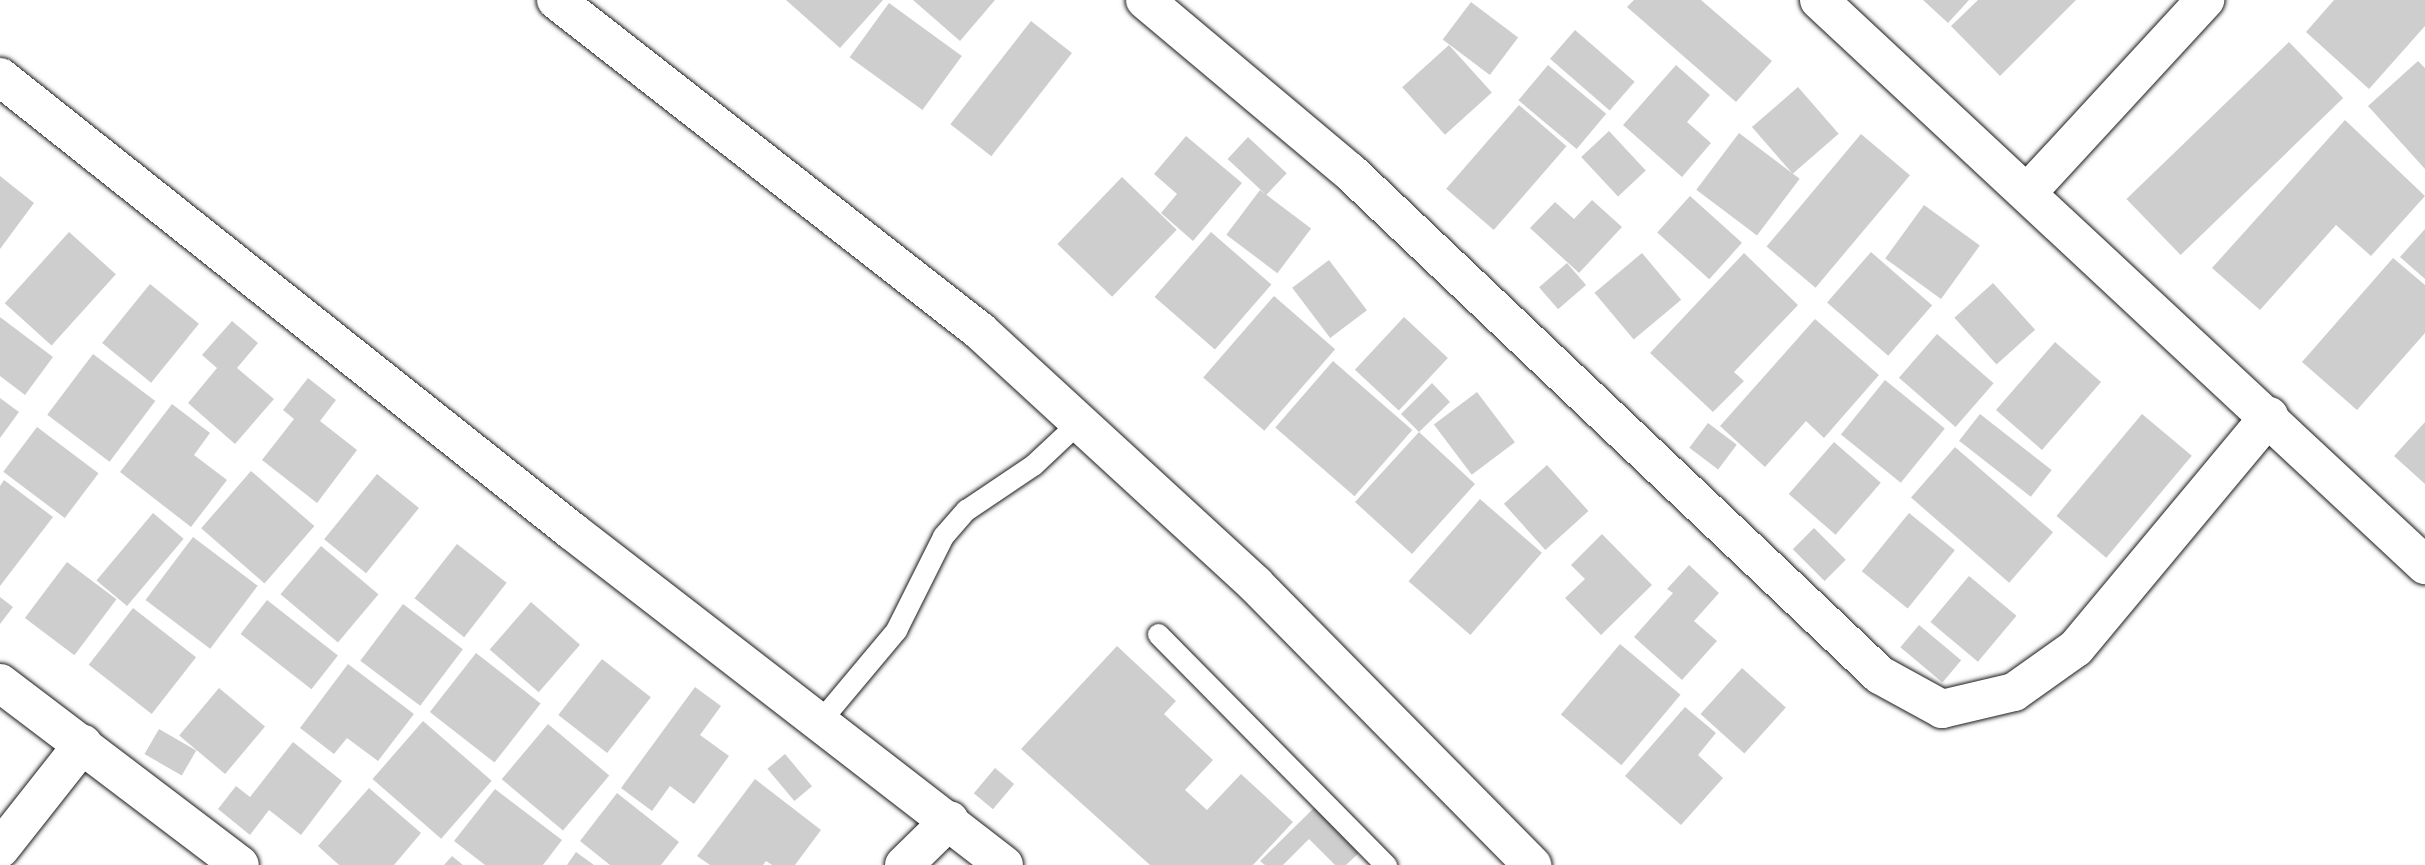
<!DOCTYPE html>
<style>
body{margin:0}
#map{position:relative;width:2425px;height:865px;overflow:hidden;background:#fff;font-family:Sriracha,sans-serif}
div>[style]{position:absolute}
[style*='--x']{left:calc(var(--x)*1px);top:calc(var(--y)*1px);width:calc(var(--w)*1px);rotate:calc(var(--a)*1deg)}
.building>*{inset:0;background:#cecece;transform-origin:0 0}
.roads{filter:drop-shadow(0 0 2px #1c1c1c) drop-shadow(0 0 2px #1c1c1c)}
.service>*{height:21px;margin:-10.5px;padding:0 10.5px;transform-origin:10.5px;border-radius:10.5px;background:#fff}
.minor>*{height:38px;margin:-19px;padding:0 19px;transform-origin:19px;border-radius:19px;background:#fff}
.secondary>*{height:38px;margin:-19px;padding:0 19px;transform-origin:19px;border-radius:19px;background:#fff}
span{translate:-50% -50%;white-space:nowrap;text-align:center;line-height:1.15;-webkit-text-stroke:5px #fff;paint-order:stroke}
</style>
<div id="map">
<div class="building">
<div style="clip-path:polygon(786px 0,883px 0,840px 48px)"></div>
<div style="clip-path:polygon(913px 0,995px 0,960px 41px)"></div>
<div style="clip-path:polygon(1634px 0,1701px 0,1772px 61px,1736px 102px,1627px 7px)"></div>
<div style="clip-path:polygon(1923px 0,1969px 0,1948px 23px)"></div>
<div style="clip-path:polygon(1978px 0,2076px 0,2000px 76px,1951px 26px)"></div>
<div style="clip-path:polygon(2334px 0,2425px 0,2425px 26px,2369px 89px,2306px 32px)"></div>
<div style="left:1471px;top:2px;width:59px;height:47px;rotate:37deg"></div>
<div style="left:889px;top:3px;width:90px;height:67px;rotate:36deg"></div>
<div style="left:1031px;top:21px;width:52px;height:131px;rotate:38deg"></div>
<div style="left:1575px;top:30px;width:79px;height:38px;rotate:41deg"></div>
<div style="left:2289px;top:42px;width:78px;height:226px;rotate:46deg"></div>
<div style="left:1449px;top:45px;width:64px;height:63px;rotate:48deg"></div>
<div style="clip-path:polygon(2418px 61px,2425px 68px,2425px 169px,2368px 106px)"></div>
<div style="left:1548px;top:65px;width:76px;height:46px;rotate:40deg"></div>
<div style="clip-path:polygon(1676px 65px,1710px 95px,1687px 122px,1711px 143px,1682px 177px,1623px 125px)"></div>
<div style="left:1798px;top:87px;width:62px;height:61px;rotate:49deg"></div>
<div style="left:1519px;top:105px;width:63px;height:111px;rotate:41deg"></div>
<div style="clip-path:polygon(2345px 120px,2425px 196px,2371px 256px,2336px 225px,2260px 310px,2212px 268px)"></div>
<div style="left:1609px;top:131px;width:54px;height:38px;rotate:47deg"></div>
<div style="left:1739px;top:133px;width:76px;height:71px;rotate:37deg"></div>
<div style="left:1861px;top:134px;width:64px;height:147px;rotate:40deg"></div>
<div style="clip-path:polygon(1186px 136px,1242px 183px,1193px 241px,1161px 213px,1177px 194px,1154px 174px)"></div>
<div style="left:1248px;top:137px;width:53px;height:30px;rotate:43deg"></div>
<div style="clip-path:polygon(0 176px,34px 203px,0 249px)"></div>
<div style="left:1122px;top:177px;width:76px;height:93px;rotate:44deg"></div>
<div style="left:1260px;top:190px;width:64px;height:56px;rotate:37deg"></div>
<div style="left:1690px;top:196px;width:70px;height:49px;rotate:42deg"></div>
<div style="clip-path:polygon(1592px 200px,1622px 227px,1579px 273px,1530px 228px,1555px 202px,1574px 219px)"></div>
<div style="left:1924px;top:205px;width:69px;height:66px;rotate:36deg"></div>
<div style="clip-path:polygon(2425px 229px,2425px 279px,2400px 257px)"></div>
<div style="left:69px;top:232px;width:63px;height:96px;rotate:42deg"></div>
<div style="left:1211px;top:232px;width:80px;height:86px;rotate:41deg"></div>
<div style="left:1871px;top:252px;width:81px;height:67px;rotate:41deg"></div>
<div style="left:1642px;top:253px;width:61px;height:62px;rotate:50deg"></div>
<div style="clip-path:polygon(1744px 253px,1798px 305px,1734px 372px,1744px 381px,1713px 412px,1650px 353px)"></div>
<div style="clip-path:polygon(2393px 258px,2425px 285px,2425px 333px,2357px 410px,2302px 362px)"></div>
<div style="left:1329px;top:260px;width:63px;height:46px;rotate:53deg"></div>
<div style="left:1567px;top:263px;width:29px;height:37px;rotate:49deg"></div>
<div style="left:1993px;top:283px;width:63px;height:52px;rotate:48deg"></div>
<div style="left:150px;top:284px;width:63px;height:76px;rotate:39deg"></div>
<div style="left:1274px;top:296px;width:81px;height:108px;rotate:41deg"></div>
<div style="clip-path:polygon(0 317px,53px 357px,25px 395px,0 376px)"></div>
<div style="left:1404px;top:317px;width:60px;height:72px;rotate:43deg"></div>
<div style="clip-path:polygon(1815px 319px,1879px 375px,1824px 438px,1806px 421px,1765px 467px,1720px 426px)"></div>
<div style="clip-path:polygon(232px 321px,258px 343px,237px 368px,274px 399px,235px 444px,188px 403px,217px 368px,202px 355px)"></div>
<div style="left:1937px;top:334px;width:75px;height:58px;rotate:41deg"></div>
<div style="left:2055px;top:342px;width:61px;height:90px;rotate:41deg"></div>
<div style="left:93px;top:354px;width:78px;height:76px;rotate:37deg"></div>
<div style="left:1333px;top:361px;width:105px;height:88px;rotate:41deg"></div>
<div style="clip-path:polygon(308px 378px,336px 400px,320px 421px,357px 450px,317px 503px,262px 460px,294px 419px,283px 410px)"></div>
<div style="left:1885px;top:380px;width:77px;height:70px;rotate:39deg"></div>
<div style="clip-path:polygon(1432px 383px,1450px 402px,1419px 432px,1475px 484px,1412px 554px,1355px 502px,1419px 432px,1401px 414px)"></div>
<div style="left:1477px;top:392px;width:63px;height:54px;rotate:53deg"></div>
<div style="clip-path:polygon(0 398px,19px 412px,0 438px)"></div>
<div style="clip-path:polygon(172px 404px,210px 433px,194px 455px,227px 480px,191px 527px,120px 472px)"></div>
<div style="left:1980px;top:414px;width:91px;height:34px;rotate:38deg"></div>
<div style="left:2142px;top:414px;width:65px;height:133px;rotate:40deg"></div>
<div style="clip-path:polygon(2425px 422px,2425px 484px,2394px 456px)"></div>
<div style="left:1708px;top:423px;width:36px;height:31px;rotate:37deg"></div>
<div style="left:37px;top:427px;width:77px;height:56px;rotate:37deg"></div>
<div style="left:1834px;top:442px;width:62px;height:69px;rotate:41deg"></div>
<div style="left:1955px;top:447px;width:130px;height:67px;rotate:41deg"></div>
<div style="left:1547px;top:465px;width:62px;height:58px;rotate:48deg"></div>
<div style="left:251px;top:471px;width:84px;height:76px;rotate:41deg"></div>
<div style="left:377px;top:474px;width:54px;height:84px;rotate:39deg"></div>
<div style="clip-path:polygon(4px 480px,53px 517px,0 586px,0 486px)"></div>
<div style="left:1480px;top:499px;width:82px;height:109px;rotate:41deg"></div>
<div style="left:153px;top:513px;width:40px;height:88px;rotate:40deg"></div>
<div style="left:1909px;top:513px;width:59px;height:75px;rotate:39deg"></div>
<div style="left:1814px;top:528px;width:45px;height:30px;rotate:45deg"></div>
<div style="clip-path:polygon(1602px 534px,1652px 585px,1601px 635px,1565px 598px,1585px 579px,1571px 565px)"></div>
<div style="left:193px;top:537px;width:81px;height:79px;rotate:37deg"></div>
<div style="left:457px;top:544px;width:63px;height:69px;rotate:38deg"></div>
<div style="left:321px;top:546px;width:75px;height:63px;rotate:40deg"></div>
<div style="left:67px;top:562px;width:62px;height:70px;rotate:37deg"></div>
<div style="clip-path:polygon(1689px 565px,1719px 593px,1694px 621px,1717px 641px,1682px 680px,1634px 637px,1673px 593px,1667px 589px)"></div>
<div style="left:1969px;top:576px;width:62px;height:60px;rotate:40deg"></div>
<div style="clip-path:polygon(0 597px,13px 607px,0 624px)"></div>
<div style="left:267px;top:600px;width:90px;height:43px;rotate:38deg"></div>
<div style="left:531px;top:602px;width:65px;height:63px;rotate:41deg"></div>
<div style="left:403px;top:604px;width:75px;height:71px;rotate:37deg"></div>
<div style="left:133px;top:608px;width:80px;height:72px;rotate:38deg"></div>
<div style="left:1919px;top:625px;width:55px;height:29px;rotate:40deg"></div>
<div style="left:1620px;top:644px;width:79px;height:92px;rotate:40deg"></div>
<div style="clip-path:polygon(1117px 646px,1176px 701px,1164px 714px,1213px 760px,1185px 790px,1207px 810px,1241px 774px,1293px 822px,1253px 865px,1150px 865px,1021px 749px)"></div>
<div style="left:476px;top:653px;width:82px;height:75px;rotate:38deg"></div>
<div style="left:602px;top:659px;width:62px;height:71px;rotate:38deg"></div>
<div style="clip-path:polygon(348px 664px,414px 714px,378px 761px,347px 738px,334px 754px,300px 728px)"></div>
<div style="left:1742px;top:668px;width:59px;height:62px;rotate:42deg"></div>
<div style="clip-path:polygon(695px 687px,721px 706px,700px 735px,729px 756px,694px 804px,670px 786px,652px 811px,621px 788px)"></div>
<div style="left:219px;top:688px;width:60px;height:62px;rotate:40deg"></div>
<div style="clip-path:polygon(1685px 707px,1716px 733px,1698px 755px,1723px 778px,1681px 825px,1625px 776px)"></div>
<div style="left:423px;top:721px;width:91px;height:77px;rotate:41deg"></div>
<div style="left:548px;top:724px;width:80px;height:72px;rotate:40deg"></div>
<div style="left:159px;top:729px;width:43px;height:29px;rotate:30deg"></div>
<div style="clip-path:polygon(293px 742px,342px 781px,301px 835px,269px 810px,250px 835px,218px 809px,236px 786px,250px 797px)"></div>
<div style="left:785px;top:754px;width:42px;height:23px;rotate:50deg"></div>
<div style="left:995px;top:768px;width:25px;height:33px;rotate:40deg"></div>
<div style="clip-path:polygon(755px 779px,821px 830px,795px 865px,772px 865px,766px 861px,763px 865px,710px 865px,697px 856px)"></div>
<div style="clip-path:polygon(369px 788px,421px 833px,394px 865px,339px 865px,318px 846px)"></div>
<div style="clip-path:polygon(495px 789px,562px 840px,543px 865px,485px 865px,454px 841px)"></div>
<div style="clip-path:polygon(617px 793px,679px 842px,661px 865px,610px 865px,580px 841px)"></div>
<div style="clip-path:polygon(1317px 805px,1362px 850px,1346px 865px,1335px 865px,1309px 839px,1283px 865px,1265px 865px,1260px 861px)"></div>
<div style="clip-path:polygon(576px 852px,594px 865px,567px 865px)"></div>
<div style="clip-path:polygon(452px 856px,463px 865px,444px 865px)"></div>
</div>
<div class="roads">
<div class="service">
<div style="--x:1158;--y:634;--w:325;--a:45.4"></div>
<div style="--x:820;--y:721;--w:119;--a:-50.1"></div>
<div style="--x:896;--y:630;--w:105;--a:-63.4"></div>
<div style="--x:943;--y:536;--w:35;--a:-49"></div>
<div style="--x:966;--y:510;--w:81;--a:-33.9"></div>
<div style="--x:1033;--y:465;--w:63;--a:-43.1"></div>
</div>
<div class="minor">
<div style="--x:1145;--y:0;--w:266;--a:40"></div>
<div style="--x:1349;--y:171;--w:732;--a:43.51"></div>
<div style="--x:1880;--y:675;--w:71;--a:28.7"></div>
<div style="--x:1942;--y:709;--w:74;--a:-13.3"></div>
<div style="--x:2014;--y:692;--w:76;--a:-35.4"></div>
<div style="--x:2076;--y:648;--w:302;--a:-50.2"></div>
<div style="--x:1819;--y:0;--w:829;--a:42.99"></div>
<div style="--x:0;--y:77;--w:730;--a:38.44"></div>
<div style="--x:572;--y:531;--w:546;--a:37.71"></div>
<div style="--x:2027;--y:193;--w:263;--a:-47.3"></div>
<div style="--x:0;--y:683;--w:301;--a:37.2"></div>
<div style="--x:0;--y:849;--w:134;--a:-51.7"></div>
<div style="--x:904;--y:865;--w:64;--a:-44.4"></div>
</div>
<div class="secondary">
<div style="--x:556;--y:0;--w:538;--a:37.98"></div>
<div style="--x:980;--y:331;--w:374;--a:42.6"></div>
<div style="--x:1255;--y:584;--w:395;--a:45.4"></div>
</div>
</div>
</div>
